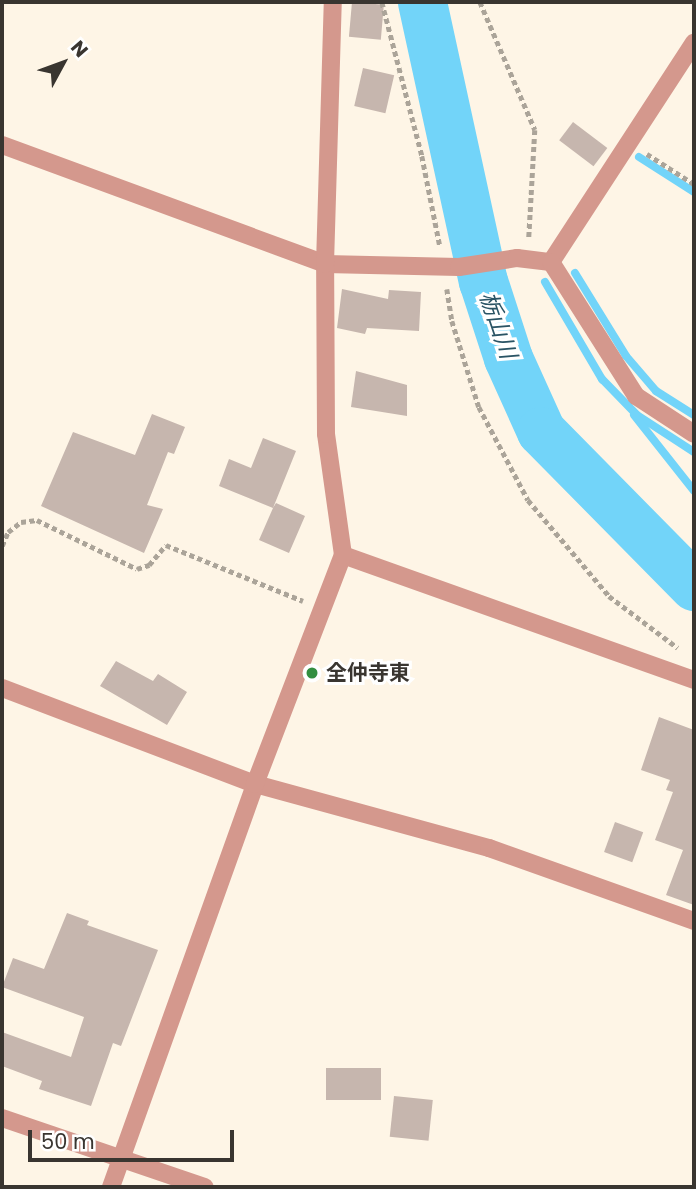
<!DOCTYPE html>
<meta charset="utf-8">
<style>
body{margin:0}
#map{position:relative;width:696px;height:1189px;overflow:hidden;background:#fef5e6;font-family:Poppins,"Noto Sans JP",sans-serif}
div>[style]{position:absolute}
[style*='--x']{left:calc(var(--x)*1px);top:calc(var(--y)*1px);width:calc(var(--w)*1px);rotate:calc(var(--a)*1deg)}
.stream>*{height:8px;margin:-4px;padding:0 4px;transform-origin:4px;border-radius:4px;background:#72d4f9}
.river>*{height:49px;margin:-24.5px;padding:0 24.5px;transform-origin:24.5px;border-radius:24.5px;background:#72d4f9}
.building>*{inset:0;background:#c6b6ae;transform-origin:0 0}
.path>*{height:4.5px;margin-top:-2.25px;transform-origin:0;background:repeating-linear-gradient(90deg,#aba499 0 5px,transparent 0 8.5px)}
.minor>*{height:18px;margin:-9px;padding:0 9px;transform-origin:9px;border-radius:9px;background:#d4988d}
.dots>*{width:19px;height:19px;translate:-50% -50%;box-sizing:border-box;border:4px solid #fff;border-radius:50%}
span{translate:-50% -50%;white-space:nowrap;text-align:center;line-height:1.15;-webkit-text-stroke:6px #fff;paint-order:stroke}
.poi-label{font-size:21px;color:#393530;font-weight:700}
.left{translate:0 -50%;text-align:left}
.water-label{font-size:23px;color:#2a5465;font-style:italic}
.frame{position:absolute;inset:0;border:4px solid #393530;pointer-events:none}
.north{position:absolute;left:28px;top:28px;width:70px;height:70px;-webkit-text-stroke:5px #fff;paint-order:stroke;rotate:49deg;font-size:19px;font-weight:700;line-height:28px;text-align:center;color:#393530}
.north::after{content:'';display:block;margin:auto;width:24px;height:32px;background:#393530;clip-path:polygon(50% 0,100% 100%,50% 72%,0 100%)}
.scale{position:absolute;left:28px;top:1130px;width:206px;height:32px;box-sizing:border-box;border:4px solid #393530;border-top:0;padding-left:9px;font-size:21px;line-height:24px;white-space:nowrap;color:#393530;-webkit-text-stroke:5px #fff;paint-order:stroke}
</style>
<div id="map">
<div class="stream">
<div style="--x:639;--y:157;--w:65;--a:32.5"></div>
<div style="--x:575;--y:273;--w:97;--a:58.4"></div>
<div style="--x:626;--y:356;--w:46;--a:49.4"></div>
<div style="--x:656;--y:391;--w:45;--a:32.3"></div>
<div style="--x:545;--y:282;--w:113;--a:59.6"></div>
<div style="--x:602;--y:379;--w:50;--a:45.8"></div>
<div style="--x:637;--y:415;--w:68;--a:33"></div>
<div style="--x:634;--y:415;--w:97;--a:51.7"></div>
</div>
<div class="river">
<div style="--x:422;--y:2;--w:286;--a:77.7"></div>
<div style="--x:483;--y:281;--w:81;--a:72"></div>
<div style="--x:508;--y:358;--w:80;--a:65.7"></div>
<div style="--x:541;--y:431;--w:218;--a:45.4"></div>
</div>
<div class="building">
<div style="left:352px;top:2px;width:32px;height:35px;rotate:5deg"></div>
<div style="left:363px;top:68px;width:32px;height:39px;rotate:13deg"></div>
<div style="left:573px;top:122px;width:43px;height:23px;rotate:37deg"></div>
<div style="clip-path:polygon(342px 289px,388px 299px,389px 290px,421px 292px,419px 331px,367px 328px,365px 334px,337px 328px)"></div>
<div style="clip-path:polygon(356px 371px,407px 385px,407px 416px,351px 407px)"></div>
<div style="clip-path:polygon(152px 414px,185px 427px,174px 454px,168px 452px,147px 505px,163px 509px,144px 553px,41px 506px,73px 432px,135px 455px)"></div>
<div style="clip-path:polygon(263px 438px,296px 451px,273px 508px,276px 503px,305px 516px,289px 553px,259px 540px,273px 508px,219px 486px,229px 459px,251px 468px)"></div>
<div style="clip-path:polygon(116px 661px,153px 681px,158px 674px,187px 692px,167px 725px,100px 686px)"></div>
<div style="clip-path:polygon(659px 717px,694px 730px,694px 905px,666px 895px,683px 850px,655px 840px,673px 792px,666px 790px,670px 780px,641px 770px)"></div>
<div style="left:615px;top:822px;width:30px;height:32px;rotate:20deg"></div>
<div style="clip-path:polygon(67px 913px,89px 921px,87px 925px,158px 950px,121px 1046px,113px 1043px,91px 1106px,39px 1089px,42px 1081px,2px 1066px,2px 1032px,71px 1057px,84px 1017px,2px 987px,13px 958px,44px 969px)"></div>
<div style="left:326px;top:1068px;width:55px;height:32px"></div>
<div style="left:394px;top:1096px;width:39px;height:41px;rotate:6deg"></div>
</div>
<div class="path">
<div style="--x:382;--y:2;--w:159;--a:75.4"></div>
<div style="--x:422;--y:156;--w:92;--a:78.7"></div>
<div style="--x:480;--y:2;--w:139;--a:66.7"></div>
<div style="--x:535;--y:130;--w:108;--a:93.2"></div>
<div style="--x:647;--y:154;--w:56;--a:32.6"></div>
<div style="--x:447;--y:289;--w:32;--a:81"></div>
<div style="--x:452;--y:321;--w:90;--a:72.6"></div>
<div style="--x:479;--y:407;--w:105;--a:62.2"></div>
<div style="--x:528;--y:500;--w:126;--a:49.8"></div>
<div style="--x:609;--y:596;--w:86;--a:37"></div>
<div style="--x:2;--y:546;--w:15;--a:-67"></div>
<div style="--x:8;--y:532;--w:16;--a:-38"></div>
<div style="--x:21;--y:522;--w:16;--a:-7"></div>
<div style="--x:37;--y:520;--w:111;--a:26.1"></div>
<div style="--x:137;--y:569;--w:13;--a:-18"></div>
<div style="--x:149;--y:565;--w:26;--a:-50"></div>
<div style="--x:166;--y:545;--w:148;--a:22.2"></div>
</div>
<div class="minor">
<div style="--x:2;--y:145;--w:344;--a:20.2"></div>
<div style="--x:325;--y:264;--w:134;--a:1.3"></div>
<div style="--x:459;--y:267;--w:59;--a:-8.8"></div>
<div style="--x:517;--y:258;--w:34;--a:7"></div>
<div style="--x:551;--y:262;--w:262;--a:-56.9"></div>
<div style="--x:551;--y:262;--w:159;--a:57.6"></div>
<div style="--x:636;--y:396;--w:69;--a:33.2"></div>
<div style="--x:343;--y:555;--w:373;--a:19.6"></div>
<div style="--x:2;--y:688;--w:271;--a:20.8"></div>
<div style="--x:255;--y:784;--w:243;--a:15.3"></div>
<div style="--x:489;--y:848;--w:218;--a:19.6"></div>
<div style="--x:2;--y:1118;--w:214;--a:18.8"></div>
<div style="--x:111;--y:1187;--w:428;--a:-70.3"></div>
<div style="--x:255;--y:784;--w:245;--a:-69"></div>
<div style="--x:343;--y:555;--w:122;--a:-98"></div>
<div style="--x:326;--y:434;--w:170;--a:-90.3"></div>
<div style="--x:325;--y:264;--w:262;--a:-88.3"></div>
</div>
<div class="dots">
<div style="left:312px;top:673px;background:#338e40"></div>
</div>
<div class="poi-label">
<span class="left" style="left:326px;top:673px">全仲寺東</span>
</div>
<div class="water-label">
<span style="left:498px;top:325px;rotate:71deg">栃山川</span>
</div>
<div class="frame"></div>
<div class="north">N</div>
<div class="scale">50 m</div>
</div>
